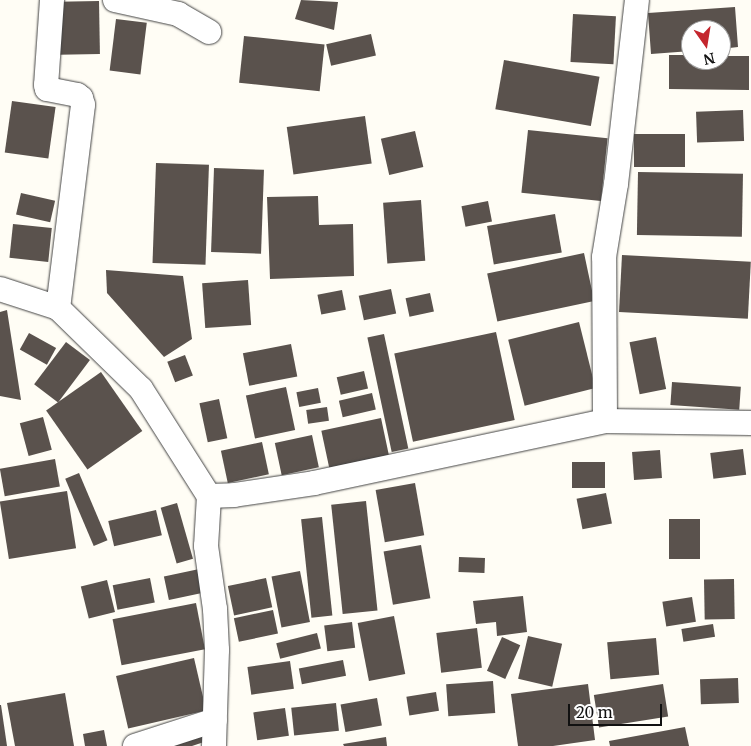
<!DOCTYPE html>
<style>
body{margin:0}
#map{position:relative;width:751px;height:746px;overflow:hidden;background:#fffdf5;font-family:Merriweather,serif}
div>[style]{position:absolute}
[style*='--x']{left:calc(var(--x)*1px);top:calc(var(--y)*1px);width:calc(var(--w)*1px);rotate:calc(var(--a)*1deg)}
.building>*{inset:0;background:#5a524d;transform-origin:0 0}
.roads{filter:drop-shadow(0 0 1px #444) drop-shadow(0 0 1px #444)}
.minor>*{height:24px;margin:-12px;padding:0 12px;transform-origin:12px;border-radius:12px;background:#fff}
span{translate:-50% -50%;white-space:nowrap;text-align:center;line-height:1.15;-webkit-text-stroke:5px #fff;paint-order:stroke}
.north{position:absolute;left:681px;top:20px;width:50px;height:50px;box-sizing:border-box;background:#fff;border:1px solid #a0a0a0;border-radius:50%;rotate:167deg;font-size:14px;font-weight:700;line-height:20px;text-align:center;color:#111}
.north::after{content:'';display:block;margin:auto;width:18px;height:22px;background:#c4262e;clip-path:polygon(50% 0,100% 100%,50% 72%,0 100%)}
.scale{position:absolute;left:568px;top:704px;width:94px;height:22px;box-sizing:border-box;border:2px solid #111;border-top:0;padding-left:6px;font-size:15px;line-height:18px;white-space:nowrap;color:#111;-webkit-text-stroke:4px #fff;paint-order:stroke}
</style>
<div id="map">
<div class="building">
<div style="clip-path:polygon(301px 0,338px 2px,334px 30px,295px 19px)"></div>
<div style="left:99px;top:1px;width:53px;height:41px;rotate:89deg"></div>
<div style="clip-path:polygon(735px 7px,738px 47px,721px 49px,721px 30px,691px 30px,691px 51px,651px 54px,648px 13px)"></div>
<div style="left:573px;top:14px;width:43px;height:48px;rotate:3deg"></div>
<div style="left:116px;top:19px;width:31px;height:52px;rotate:7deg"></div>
<div style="left:371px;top:34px;width:22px;height:46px;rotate:77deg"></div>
<div style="left:244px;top:36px;width:81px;height:47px;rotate:6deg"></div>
<div style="clip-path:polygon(669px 55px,691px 55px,691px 60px,721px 60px,721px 56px,749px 56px,749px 90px,669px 89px)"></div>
<div style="left:504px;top:60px;width:97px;height:50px;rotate:10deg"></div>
<div style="left:12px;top:101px;width:44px;height:52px;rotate:8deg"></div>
<div style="left:743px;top:110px;width:31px;height:47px;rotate:88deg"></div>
<div style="left:365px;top:116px;width:48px;height:79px;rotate:82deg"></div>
<div style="left:528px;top:130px;width:80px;height:63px;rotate:6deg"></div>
<div style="left:415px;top:131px;width:37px;height:35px;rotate:77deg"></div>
<div style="left:634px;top:134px;width:51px;height:33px"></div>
<div style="left:156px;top:163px;width:53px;height:100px;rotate:2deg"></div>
<div style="left:214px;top:168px;width:50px;height:84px;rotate:2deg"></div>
<div style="left:638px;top:172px;width:105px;height:63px;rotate:1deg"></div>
<div style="left:21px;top:193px;width:35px;height:22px;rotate:13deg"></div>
<div style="clip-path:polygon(318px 196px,319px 225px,353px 224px,354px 276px,270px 279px,267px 197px)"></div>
<div style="left:421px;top:200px;width:61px;height:38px;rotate:86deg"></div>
<div style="left:488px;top:201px;width:21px;height:27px;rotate:79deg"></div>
<div style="left:555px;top:214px;width:39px;height:69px;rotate:80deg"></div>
<div style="left:13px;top:224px;width:39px;height:34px;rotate:6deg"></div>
<div style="left:584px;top:253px;width:49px;height:99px;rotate:78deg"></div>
<div style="left:622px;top:255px;width:129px;height:57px;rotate:3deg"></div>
<div style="clip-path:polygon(106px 270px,183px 276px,192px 339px,164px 357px,107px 293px)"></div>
<div style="left:248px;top:280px;width:45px;height:46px;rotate:86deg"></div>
<div style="left:391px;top:289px;width:25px;height:33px;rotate:78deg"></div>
<div style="left:342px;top:290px;width:20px;height:25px;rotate:79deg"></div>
<div style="left:430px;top:293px;width:19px;height:25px;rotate:78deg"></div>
<div style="clip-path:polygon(7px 310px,21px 400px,0 396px,0 312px)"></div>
<div style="left:579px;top:322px;width:68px;height:73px;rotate:76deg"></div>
<div style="left:496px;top:332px;width:90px;height:104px;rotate:78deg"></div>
<div style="left:29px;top:333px;width:31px;height:19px;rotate:29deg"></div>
<div style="left:384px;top:334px;width:117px;height:17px;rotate:78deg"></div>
<div style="left:656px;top:337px;width:53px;height:27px;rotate:79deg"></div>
<div style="left:66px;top:342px;width:30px;height:53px;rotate:37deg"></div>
<div style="left:291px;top:344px;width:33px;height:49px;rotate:79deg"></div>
<div style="left:185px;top:355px;width:22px;height:19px;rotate:69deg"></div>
<div style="left:364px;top:371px;width:18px;height:28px;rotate:77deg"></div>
<div style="left:101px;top:372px;width:72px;height:67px;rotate:55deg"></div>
<div style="left:672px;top:382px;width:69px;height:23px;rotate:4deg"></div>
<div style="left:286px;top:387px;width:44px;height:41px;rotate:78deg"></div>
<div style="left:318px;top:388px;width:15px;height:22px;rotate:79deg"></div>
<div style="left:372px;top:393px;width:17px;height:34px;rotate:77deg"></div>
<div style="left:219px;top:399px;width:40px;height:20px;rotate:78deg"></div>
<div style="left:327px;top:407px;width:14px;height:21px;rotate:82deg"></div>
<div style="left:43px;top:417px;width:34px;height:24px;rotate:75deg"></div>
<div style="left:381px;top:418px;width:38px;height:61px;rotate:78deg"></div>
<div style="left:312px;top:435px;width:33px;height:38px;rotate:78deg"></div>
<div style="left:262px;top:442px;width:33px;height:42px;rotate:78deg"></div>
<div style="left:743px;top:449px;width:26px;height:33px;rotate:83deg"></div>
<div style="left:660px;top:450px;width:28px;height:28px;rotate:86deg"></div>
<div style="left:55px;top:459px;width:28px;height:56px;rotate:80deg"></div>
<div style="left:605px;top:462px;width:26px;height:33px;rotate:90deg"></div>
<div style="left:79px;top:473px;width:73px;height:15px;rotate:67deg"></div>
<div style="left:415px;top:483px;width:53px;height:40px;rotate:80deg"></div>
<div style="left:67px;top:491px;width:58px;height:68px;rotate:81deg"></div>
<div style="left:606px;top:493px;width:31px;height:30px;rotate:79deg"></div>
<div style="left:366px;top:501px;width:110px;height:35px;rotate:84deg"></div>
<div style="left:177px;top:503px;width:58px;height:17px;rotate:74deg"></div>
<div style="left:156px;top:510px;width:26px;height:49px;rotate:77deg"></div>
<div style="left:322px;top:517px;width:99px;height:21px;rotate:84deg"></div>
<div style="left:700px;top:519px;width:40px;height:31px;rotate:90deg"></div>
<div style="left:421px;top:545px;width:54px;height:38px;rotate:80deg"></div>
<div style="left:459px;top:557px;width:26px;height:15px;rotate:2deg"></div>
<div style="left:204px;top:568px;width:24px;height:41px;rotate:78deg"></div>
<div style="left:300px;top:571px;width:52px;height:29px;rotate:79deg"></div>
<div style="left:150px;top:578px;width:25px;height:38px;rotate:79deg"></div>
<div style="left:266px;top:578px;width:30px;height:39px;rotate:78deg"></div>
<div style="left:734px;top:579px;width:40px;height:30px;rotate:89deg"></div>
<div style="left:107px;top:580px;width:33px;height:27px;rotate:76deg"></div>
<div style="clip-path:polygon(523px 596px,527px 632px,497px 636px,496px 622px,476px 624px,473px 601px)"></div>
<div style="left:692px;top:597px;width:25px;height:30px;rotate:81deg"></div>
<div style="left:196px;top:603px;width:47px;height:85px;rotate:79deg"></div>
<div style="left:273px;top:610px;width:24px;height:40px;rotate:78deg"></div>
<div style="left:394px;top:616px;width:59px;height:37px;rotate:79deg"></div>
<div style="left:352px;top:622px;width:26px;height:28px;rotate:83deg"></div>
<div style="left:713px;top:624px;width:13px;height:32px;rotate:81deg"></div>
<div style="left:477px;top:628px;width:40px;height:41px;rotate:83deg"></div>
<div style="left:317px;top:633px;width:16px;height:42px;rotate:76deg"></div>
<div style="left:528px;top:636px;width:35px;height:44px;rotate:13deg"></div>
<div style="left:502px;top:637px;width:20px;height:37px;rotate:24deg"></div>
<div style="left:656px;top:638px;width:37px;height:49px;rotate:85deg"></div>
<div style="left:194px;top:658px;width:54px;height:80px;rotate:77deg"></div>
<div style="left:343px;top:660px;width:16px;height:45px;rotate:79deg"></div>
<div style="left:290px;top:661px;width:28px;height:43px;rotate:82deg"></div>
<div style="left:738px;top:678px;width:25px;height:38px;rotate:88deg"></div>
<div style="left:493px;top:681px;width:32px;height:47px;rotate:86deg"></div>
<div style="clip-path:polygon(588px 684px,595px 740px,553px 746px,518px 746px,511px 694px)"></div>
<div style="left:663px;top:684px;width:33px;height:70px;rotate:81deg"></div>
<div style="left:436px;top:692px;width:19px;height:30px;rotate:81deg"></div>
<div style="clip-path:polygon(65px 693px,74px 746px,15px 746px,7px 703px)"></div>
<div style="left:377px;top:698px;width:28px;height:37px;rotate:80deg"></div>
<div style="left:336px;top:703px;width:28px;height:45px;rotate:84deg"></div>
<div style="clip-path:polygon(0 705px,1px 705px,7px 746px,0 746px)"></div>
<div style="left:285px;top:708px;width:28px;height:32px;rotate:82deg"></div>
<div style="clip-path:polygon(198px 726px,204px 742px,192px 746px,140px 746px)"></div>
<div style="clip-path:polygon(685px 727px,689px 746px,610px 746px,609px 741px)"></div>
<div style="clip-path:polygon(104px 730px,107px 746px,85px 746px,83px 734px)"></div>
<div style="clip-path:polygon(386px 737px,387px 746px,344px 746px,343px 744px)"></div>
</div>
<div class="roads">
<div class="minor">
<div style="--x:52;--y:0;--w:85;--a:94"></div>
<div style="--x:46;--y:85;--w:4;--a:76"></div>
<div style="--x:47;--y:89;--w:31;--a:11"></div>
<div style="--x:77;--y:95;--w:5;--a:37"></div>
<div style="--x:81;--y:98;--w:7;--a:74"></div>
<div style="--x:83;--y:105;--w:205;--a:97"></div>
<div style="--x:115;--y:0;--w:65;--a:12.5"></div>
<div style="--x:178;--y:14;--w:36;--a:30"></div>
<div style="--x:0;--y:289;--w:61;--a:18.1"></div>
<div style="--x:58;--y:308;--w:116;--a:44.3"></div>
<div style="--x:141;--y:389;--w:127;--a:57.6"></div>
<div style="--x:209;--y:496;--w:25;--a:-2"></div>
<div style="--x:234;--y:495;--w:81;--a:-8.5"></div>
<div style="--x:314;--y:483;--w:298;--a:-12"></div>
<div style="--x:605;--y:421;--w:146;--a:0.8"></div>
<div style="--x:605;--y:421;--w:164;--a:-90.3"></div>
<div style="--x:604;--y:257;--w:74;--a:-80.7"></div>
<div style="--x:616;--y:184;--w:185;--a:-83.5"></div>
<div style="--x:209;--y:496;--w:50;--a:93.4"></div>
<div style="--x:206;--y:546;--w:64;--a:81.9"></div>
<div style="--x:215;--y:609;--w:41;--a:87.2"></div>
<div style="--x:217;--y:650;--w:96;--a:91.8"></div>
<div style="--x:135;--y:746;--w:84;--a:-18"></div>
</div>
</div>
<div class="north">N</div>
<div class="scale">20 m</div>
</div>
